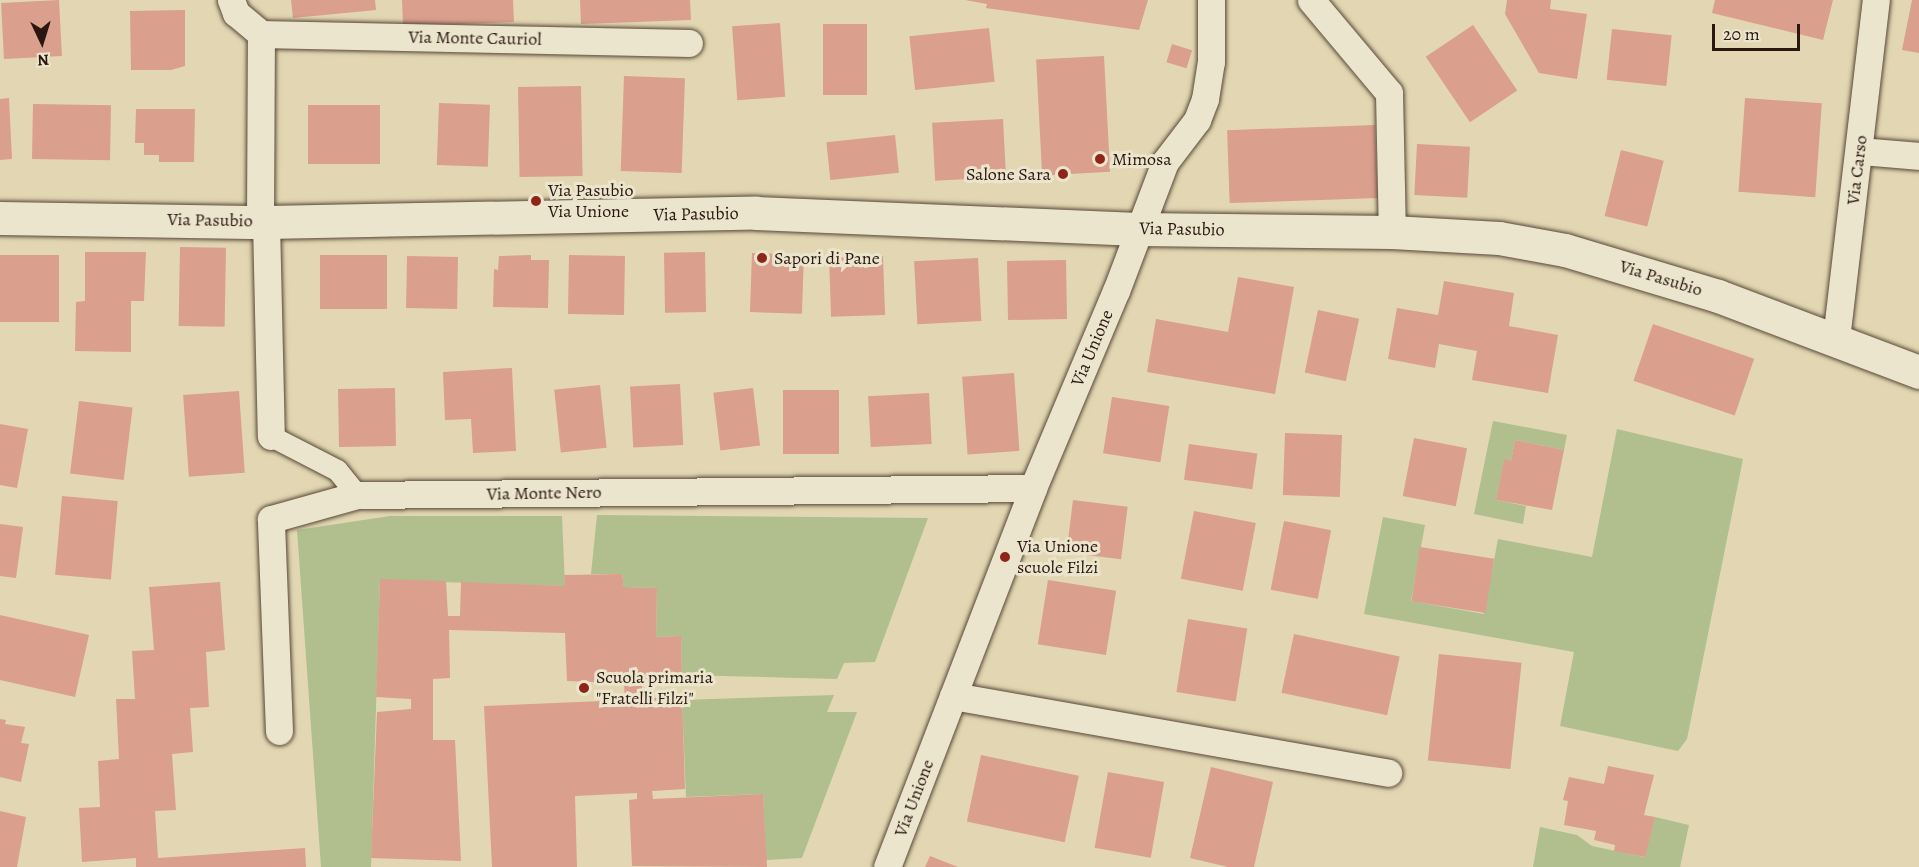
<!DOCTYPE html>
<style>
body{margin:0}
#map{position:relative;width:1919px;height:867px;overflow:hidden;background:#e2d7b2;font-family:Alegreya,serif}
div>[style]{position:absolute}
[style*='--x']{left:calc(var(--x)*1px);top:calc(var(--y)*1px);width:calc(var(--w)*1px);rotate:calc(var(--a)*1deg)}
.green>*{inset:0;background:#b1bf8e}
.building>*{inset:0;background:#da9f8d;transform-origin:0 0}
.roads{filter:drop-shadow(0 0 2px #584738) drop-shadow(0 0 2px #584738)}
.pedestrian>*{height:21px;margin:-10.5px;padding:0 10.5px;transform-origin:10.5px;border-radius:10.5px;background:#ece5cd}
.minor>*{height:27px;margin:-13.5px;padding:0 13.5px;transform-origin:13.5px;border-radius:13.5px;background:#ece5cd}
.tertiary>*{height:33px;margin:-16.5px;padding:0 16.5px;transform-origin:16.5px;border-radius:16.5px;background:#ece5cd}
.dots>*{width:16px;height:16px;translate:-50% -50%;box-sizing:border-box;border:3px solid #ece5cd;border-radius:50%}
span{translate:-50% -50%;white-space:nowrap;text-align:center;line-height:1.15;-webkit-text-stroke:6px #ece5cd;paint-order:stroke}
.street-label{font-size:18px;color:#2a1710}
.poi-label{font-size:18px;color:#2a1710}
.left{translate:0 -50%;text-align:left}
.right{translate:-100% -50%;text-align:right}
.north{position:absolute;left:12px;top:12px;width:60px;height:60px;-webkit-text-stroke:4px #ece5cd;paint-order:stroke;rotate:176deg;font-size:16px;font-weight:700;line-height:24px;text-align:center;color:#2a1710}
.north::after{content:'';display:block;margin:auto;width:21px;height:27px;background:#2a1710;clip-path:polygon(50% 0,100% 100%,50% 72%,0 100%)}
.scale{position:absolute;left:1712px;top:24px;width:88px;height:27px;box-sizing:border-box;border:3px solid #2a1710;border-top:0;padding-left:8px;font-size:18px;line-height:21px;white-space:nowrap;color:#2a1710;-webkit-text-stroke:4px #ece5cd;paint-order:stroke}
</style>
<div id="map">
<div class="green">
<div style="clip-path:polygon(1493px 421px,1567px 435px,1564px 450px,1515px 440px,1511px 461px,1504px 460px,1496px 500px,1526px 506px,1523px 524px,1474px 514px)"></div>
<div style="clip-path:polygon(1617px 429px,1743px 459px,1687px 739px,1678px 751px,1560px 726px,1574px 652px,1364px 614px,1383px 517px,1425px 525px,1411px 601px,1484px 614px,1498px 539px,1592px 557px)"></div>
<div style="clip-path:polygon(597px 515px,928px 518px,875px 662px,844px 663px,837px 679px,682px 675px,681px 636px,656px 637px,657px 588px,624px 587px,622px 574px,591px 574px)"></div>
<div style="clip-path:polygon(390px 516px,562px 516px,565px 586px,380px 580px,371px 867px,321px 867px,297px 530px)"></div>
<div style="clip-path:polygon(834px 695px,827px 712px,857px 712px,802px 858px,766px 860px,763px 794px,686px 797px,682px 700px)"></div>
<div style="clip-path:polygon(1655px 817px,1689px 825px,1680px 867px,1533px 867px,1540px 827px,1577px 835px,1592px 846px,1644px 857px)"></div>
</div>
<div class="building">
<div style="left:59px;top:0;width:56px;height:58px;rotate:87deg"></div>
<div style="clip-path:polygon(291px 0,375px 0,376px 10px,293px 18px)"></div>
<div style="clip-path:polygon(402px 0,513px 0,514px 22px,403px 26px)"></div>
<div style="clip-path:polygon(580px 0,690px 0,691px 20px,581px 24px)"></div>
<div style="clip-path:polygon(965px 0,1148px 0,1139px 30px,986px 8px,987px 4px)"></div>
<div style="clip-path:polygon(1507px 0,1551px 0,1550px 9px,1587px 14px,1577px 79px,1539px 73px,1505px 14px)"></div>
<div style="clip-path:polygon(1715px 0,1833px 0,1823px 40px,1712px 13px)"></div>
<div style="clip-path:polygon(1912px 0,1919px 0,1919px 53px,1902px 50px)"></div>
<div style="clip-path:polygon(185px 10px,185px 66px,171px 70px,131px 70px,130px 11px)"></div>
<div style="left:780px;top:23px;width:74px;height:48px;rotate:86deg"></div>
<div style="left:823px;top:24px;width:44px;height:71px"></div>
<div style="left:1473px;top:25px;width:79px;height:57px;rotate:56deg"></div>
<div style="left:989px;top:28px;width:54px;height:80px;rotate:84deg"></div>
<div style="left:1612px;top:29px;width:60px;height:51px;rotate:6deg"></div>
<div style="left:1172px;top:44px;width:21px;height:19px;rotate:17deg"></div>
<div style="left:1104px;top:56px;width:116px;height:68px;rotate:87deg"></div>
<div style="left:624px;top:76px;width:61px;height:95px;rotate:2deg"></div>
<div style="left:581px;top:86px;width:90px;height:63px;rotate:89deg"></div>
<div style="clip-path:polygon(9px 98px,12px 159px,0 160px,0 99px)"></div>
<div style="left:1745px;top:98px;width:77px;height:94px;rotate:4deg"></div>
<div style="left:439px;top:103px;width:51px;height:62px;rotate:2deg"></div>
<div style="left:33px;top:104px;width:78px;height:55px;rotate:1deg"></div>
<div style="left:308px;top:105px;width:72px;height:59px"></div>
<div style="clip-path:polygon(136px 109px,195px 109px,194px 162px,159px 162px,159px 155px,144px 155px,144px 143px,135px 143px)"></div>
<div style="left:1003px;top:119px;width:58px;height:71px;rotate:87deg"></div>
<div style="left:1375px;top:125px;width:73px;height:148px;rotate:88deg"></div>
<div style="left:895px;top:135px;width:38px;height:69px;rotate:84deg"></div>
<div style="left:1417px;top:144px;width:53px;height:51px;rotate:3deg"></div>
<div style="left:1621px;top:150px;width:44px;height:68px;rotate:14deg"></div>
<div style="left:180px;top:247px;width:46px;height:79px;rotate:1deg"></div>
<div style="clip-path:polygon(85px 252px,146px 252px,144px 301px,131px 301px,131px 352px,75px 351px,76px 302px,85px 301px)"></div>
<div style="left:705px;top:252px;width:60px;height:41px;rotate:89deg"></div>
<div style="left:752px;top:253px;width:52px;height:59px;rotate:2deg"></div>
<div style="left:0;top:255px;width:59px;height:67px"></div>
<div style="left:320px;top:255px;width:67px;height:54px"></div>
<div style="clip-path:polygon(531px 255px,531px 260px,549px 260px,548px 308px,493px 307px,494px 269px,498px 270px,499px 256px)"></div>
<div style="left:569px;top:255px;width:56px;height:59px;rotate:1deg"></div>
<div style="left:407px;top:256px;width:51px;height:52px;rotate:1deg"></div>
<div style="left:883px;top:256px;width:59px;height:54px;rotate:88deg"></div>
<div style="left:978px;top:258px;width:63px;height:64px;rotate:87deg"></div>
<div style="left:1066px;top:260px;width:59px;height:59px;rotate:89deg"></div>
<div style="clip-path:polygon(1238px 277px,1294px 287px,1275px 394px,1147px 372px,1156px 319px,1228px 332px)"></div>
<div style="clip-path:polygon(1444px 281px,1514px 293px,1509px 326px,1558px 335px,1548px 393px,1472px 380px,1477px 351px,1439px 344px,1435px 368px,1388px 359px,1397px 308px,1438px 315px)"></div>
<div style="left:1318px;top:310px;width:42px;height:64px;rotate:12deg"></div>
<div style="left:1653px;top:324px;width:107px;height:60px;rotate:19deg"></div>
<div style="clip-path:polygon(512px 368px,516px 451px,473px 453px,471px 419px,445px 420px,443px 372px)"></div>
<div style="left:1014px;top:373px;width:78px;height:52px;rotate:86deg"></div>
<div style="left:680px;top:384px;width:61px;height:50px;rotate:87deg"></div>
<div style="left:600px;top:385px;width:63px;height:46px;rotate:84deg"></div>
<div style="left:395px;top:388px;width:58px;height:57px;rotate:89deg"></div>
<div style="left:753px;top:388px;width:58px;height:40px;rotate:83deg"></div>
<div style="left:783px;top:390px;width:56px;height:64px"></div>
<div style="left:239px;top:391px;width:82px;height:56px;rotate:86deg"></div>
<div style="left:929px;top:393px;width:51px;height:61px;rotate:87deg"></div>
<div style="left:1112px;top:397px;width:58px;height:57px;rotate:9deg"></div>
<div style="left:79px;top:401px;width:54px;height:73px;rotate:7deg"></div>
<div style="clip-path:polygon(0 424px,28px 429px,17px 488px,0 485px)"></div>
<div style="left:1285px;top:433px;width:57px;height:62px;rotate:2deg"></div>
<div style="left:1414px;top:438px;width:54px;height:59px;rotate:11deg"></div>
<div style="clip-path:polygon(1515px 440px,1564px 450px,1552px 510px,1496px 500px,1504px 459px,1511px 461px)"></div>
<div style="left:1189px;top:444px;width:69px;height:36px;rotate:8deg"></div>
<div style="left:62px;top:496px;width:56px;height:79px;rotate:5deg"></div>
<div style="left:1073px;top:500px;width:55px;height:53px;rotate:7deg"></div>
<div style="left:1194px;top:511px;width:63px;height:69px;rotate:11deg"></div>
<div style="left:1284px;top:521px;width:48px;height:70px;rotate:11deg"></div>
<div style="clip-path:polygon(0 524px,23px 527px,16px 578px,0 576px)"></div>
<div style="left:1420px;top:547px;width:75px;height:55px;rotate:9deg"></div>
<div style="clip-path:polygon(622px 574px,624px 587px,657px 588px,656px 637px,681px 636px,682px 675px,656px 676px,655px 684px,642px 684px,642px 699px,682px 696px,685px 789px,652px 791px,653px 799px,763px 794px,767px 867px,632px 866px,629px 800px,637px 799px,637px 793px,575px 796px,577px 867px,492px 867px,484px 706px,625px 700px,624px 683px,567px 681px,565px 633px,449px 630px,450px 678px,433px 679px,433px 740px,455px 740px,461px 861px,371px 858px,377px 712px,411px 709px,411px 699px,376px 697px,380px 579px,446px 581px,448px 616px,460px 616px,461px 582px,565px 586px,564px 575px)"></div>
<div style="left:1048px;top:580px;width:69px;height:65px;rotate:9deg"></div>
<div style="clip-path:polygon(220px 582px,225px 650px,206px 652px,209px 707px,190px 708px,193px 752px,172px 754px,176px 810px,155px 811px,158px 858px,305px 848px,306px 867px,136px 867px,136px 858px,82px 862px,79px 808px,100px 807px,98px 761px,119px 759px,116px 699px,135px 699px,132px 651px,154px 650px,149px 587px)"></div>
<div style="clip-path:polygon(0 615px,89px 635px,75px 697px,0 680px)"></div>
<div style="left:1188px;top:619px;width:60px;height:74px;rotate:9deg"></div>
<div style="left:1294px;top:634px;width:108px;height:60px;rotate:12deg"></div>
<div style="left:1439px;top:654px;width:83px;height:107px;rotate:6deg"></div>
<div style="clip-path:polygon(0 719px,6px 720px,5px 724px,25px 727px,21px 743px,29px 744px,21px 782px,0 777px)"></div>
<div style="left:981px;top:755px;width:100px;height:68px;rotate:12deg"></div>
<div style="clip-path:polygon(1608px 766px,1654px 775px,1644px 815px,1655px 817px,1645px 857px,1614px 851px,1615px 845px,1594px 840px,1596px 831px,1564px 825px,1568px 801px,1563px 800px,1569px 777px,1604px 784px)"></div>
<div style="clip-path:polygon(1211px 767px,1273px 782px,1254px 867px,1228px 867px,1190px 858px)"></div>
<div style="left:1108px;top:772px;width:57px;height:77px;rotate:10deg"></div>
<div style="clip-path:polygon(0 811px,26px 817px,17px 867px,0 867px)"></div>
<div style="clip-path:polygon(930px 856px,958px 867px,925px 867px)"></div>
</div>
<div class="roads">
<div class="pedestrian">
<div style="--x:271;--y:436;--w:74;--a:27.3"></div>
<div style="--x:337;--y:470;--w:32;--a:51"></div>
</div>
<div class="minor">
<div style="--x:231;--y:0;--w:14;--a:69"></div>
<div style="--x:236;--y:13;--w:33;--a:40"></div>
<div style="--x:1311;--y:0;--w:121;--a:50"></div>
<div style="--x:1389;--y:93;--w:139;--a:88.8"></div>
<div style="--x:1860;--y:151;--w:59;--a:4.8"></div>
<div style="--x:260;--y:220;--w:186;--a:-89.7"></div>
<div style="--x:261;--y:34;--w:428;--a:1.2"></div>
<div style="--x:266;--y:222;--w:214;--a:88.7"></div>
<div style="--x:1836;--y:339;--w:341;--a:-83.3"></div>
<div style="--x:953;--y:696;--w:442;--a:10"></div>
<div style="--x:279;--y:731;--w:212;--a:-92.2"></div>
<div style="--x:271;--y:519;--w:89;--a:-15.6"></div>
<div style="--x:357;--y:495;--w:676;--a:-0.59"></div>
<div style="--x:887;--y:867;--w:406;--a:-68.9"></div>
<div style="--x:1033;--y:488;--w:214;--a:-67.2"></div>
<div style="--x:1116;--y:291;--w:138;--a:-69.2"></div>
<div style="--x:1165;--y:162;--w:53;--a:-52.7"></div>
<div style="--x:1197;--y:120;--w:22;--a:-69"></div>
<div style="--x:1205;--y:99;--w:37;--a:-81"></div>
<div style="--x:1211;--y:62;--w:62;--a:-90"></div>
</div>
<div class="tertiary">
<div style="--x:0;--y:218;--w:266;--a:0.9"></div>
<div style="--x:266;--y:222;--w:490;--a:-1.1"></div>
<div style="--x:756;--y:213;--w:382;--a:2.4"></div>
<div style="--x:1138;--y:229;--w:254;--a:0.7"></div>
<div style="--x:1392;--y:232;--w:107;--a:3.2"></div>
<div style="--x:1499;--y:238;--w:67;--a:10.3"></div>
<div style="--x:1565;--y:250;--w:160;--a:16.7"></div>
<div style="--x:1718;--y:296;--w:215;--a:20.7"></div>
</div>
</div>
<div class="dots">
<div style="left:1100px;top:159px;background:#8f2418"></div>
<div style="left:1063px;top:174px;background:#8f2418"></div>
<div style="left:536px;top:201px;background:#8f2418"></div>
<div style="left:762px;top:258px;background:#8f2418"></div>
<div style="left:1005px;top:557px;background:#8f2418"></div>
<div style="left:584px;top:688px;background:#8f2418"></div>
</div>
<div class="street-label">
<span style="left:475px;top:38px;rotate:1deg">Via Monte Cauriol</span>
<span style="left:1857px;top:170px;rotate:-83deg">Via Carso</span>
<span style="left:696px;top:214px;rotate:-1deg">Via Pasubio</span>
<span style="left:210px;top:220px;rotate:1deg">Via Pasubio</span>
<span style="left:1182px;top:229px;rotate:1deg">Via Pasubio</span>
<span style="left:1661px;top:278px;rotate:17deg">Via Pasubio</span>
<span style="left:1092px;top:348px;rotate:-67deg">Via Unione</span>
<span style="left:544px;top:493px;rotate:-1deg">Via Monte Nero</span>
<span style="left:914px;top:798px;rotate:-69deg">Via Unione</span>
</div>
<div class="poi-label">
<span class="left" style="left:1112px;top:159px">Mimosa</span>
<span class="right" style="left:1051px;top:174px">Salone Sara</span>
<span class="left" style="left:548px;top:201px">Via Pasubio<br>Via Unione</span>
<span class="left" style="left:774px;top:258px">Sapori di Pane</span>
<span class="left" style="left:1017px;top:557px">Via Unione<br>scuole Filzi</span>
<span class="left" style="left:596px;top:688px">Scuola primaria<br>"Fratelli Filzi"</span>
</div>
<div class="north">N</div>
<div class="scale">20 m</div>
</div>
